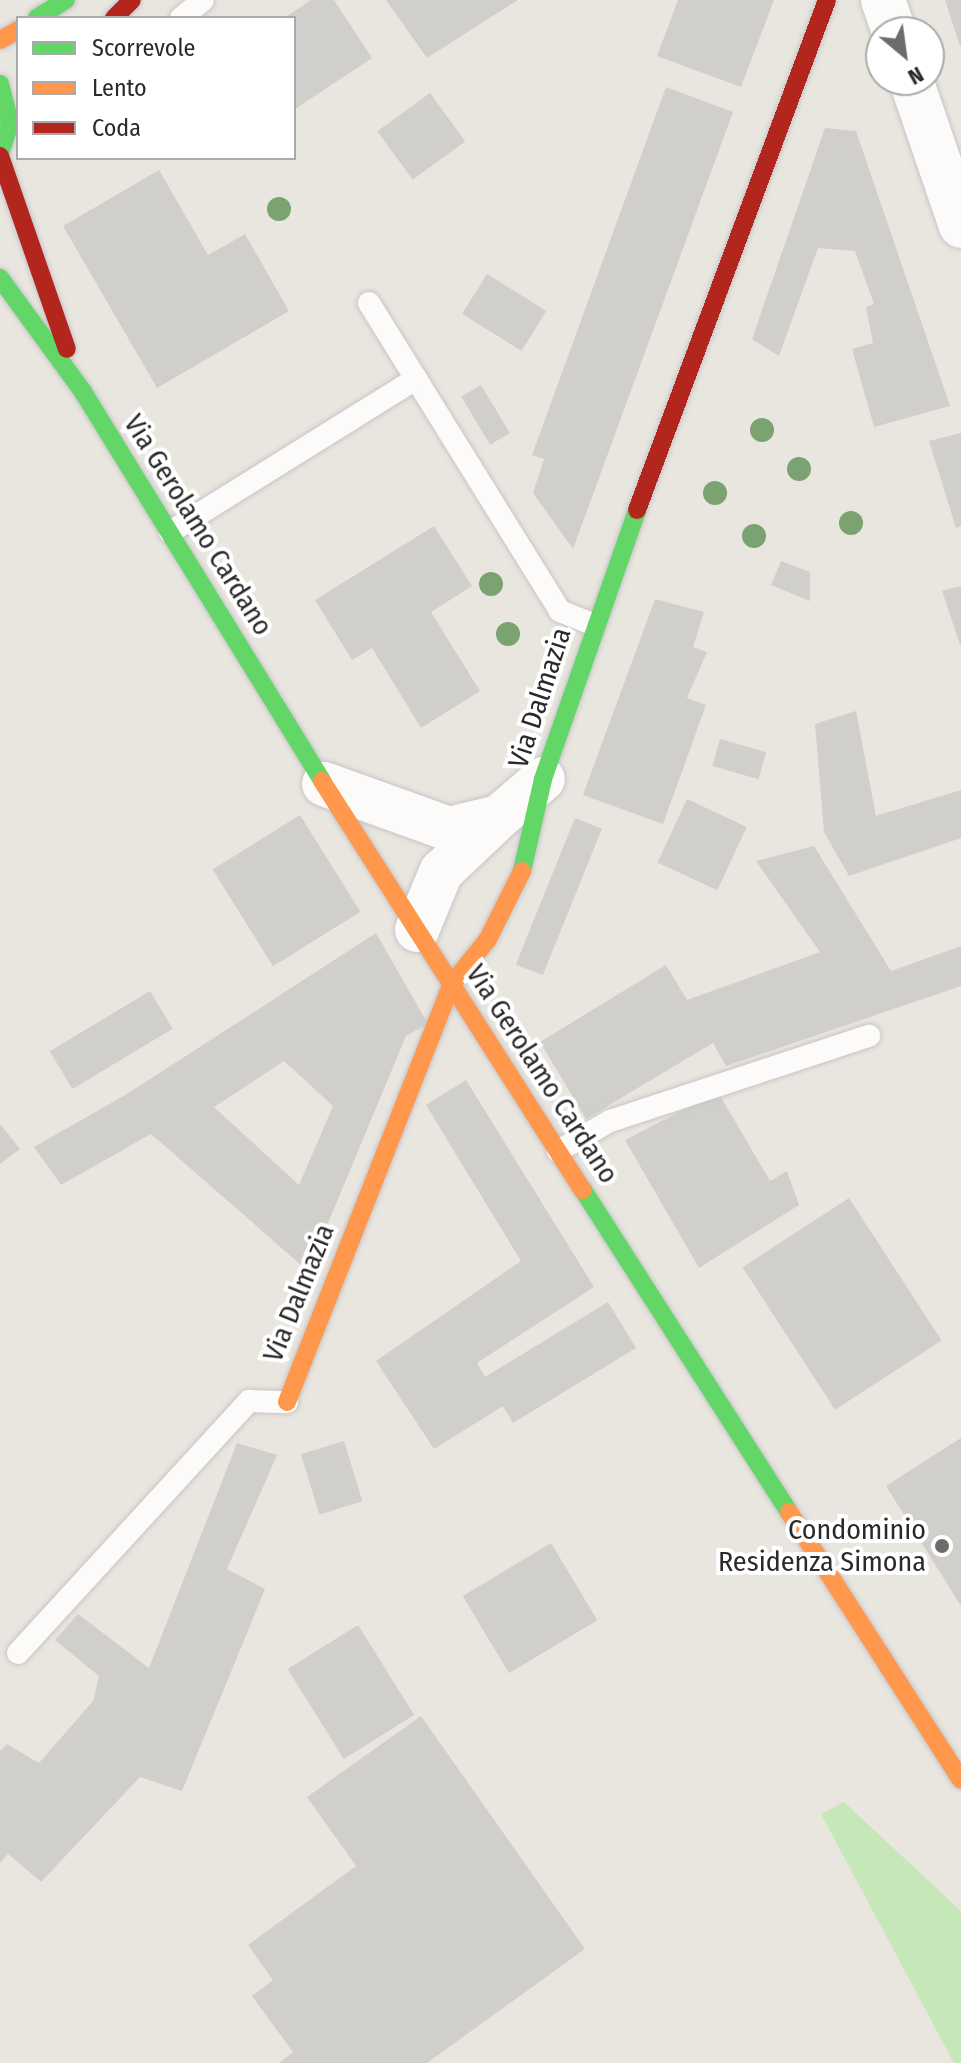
<!DOCTYPE html>
<style>
body{margin:0}
#map{position:relative;width:961px;height:2063px;overflow:hidden;background:#e9e6e0;font-family:"Fira Sans Condensed",sans-serif}
div>[style]{position:absolute}
[style*='--x']{left:calc(var(--x)*1px);top:calc(var(--y)*1px);width:calc(var(--w)*1px);rotate:calc(var(--a)*1deg)}
.green>*{inset:0;background:#c6e7b7}
.building>*{inset:0;background:#d1cfcb;transform-origin:0 0}
.roads{filter:drop-shadow(0 0 2px #c6c5c6) drop-shadow(0 0 2px #c6c5c6)}
.lane>*{height:22px;margin:-11px;padding:0 11px;transform-origin:11px;border-radius:11px;background:#fcfbfa}
.street>*{height:44px;margin:-22px;padding:0 22px;transform-origin:22px;border-radius:22px;background:#fcfbfa}
.fast>*{height:18px;margin:-9px;padding:0 9px;transform-origin:9px;border-radius:9px;background:#63d668}
.slow>*{height:18px;margin:-9px;padding:0 9px;transform-origin:9px;border-radius:9px;background:#ff974d}
.jam>*{height:18px;margin:-9px;padding:0 9px;transform-origin:9px;border-radius:9px;background:#b3261e}
.trees>*{width:24px;height:24px;margin:-12px;border-radius:50%;background:#7aa371}
.dots>*{width:22px;height:22px;translate:-50% -50%;box-sizing:border-box;border:4px solid #fff;border-radius:50%}
span{translate:-50% -50%;white-space:nowrap;text-align:center;line-height:1.15;-webkit-text-stroke:8px #fff;paint-order:stroke}
.street-label{font-size:28px;color:#2a2a2a}
.poi-label{font-size:28px;color:#2a2a2a}
.right{translate:-100% -50%;text-align:right}
.legend{position:absolute;left:16px;top:16px;width:280px;height:144px;box-sizing:border-box;background:#fff;border:2px solid #aaa;margin:0;padding:10px 14px;list-style:none;font-size:24px;color:#2a2a2a}
.legend li{display:flex;align-items:center;gap:16px;height:40px}
.legend b{width:40px;border:2px solid #aaa}
.north{position:absolute;left:865px;top:16px;width:80px;height:80px;box-sizing:border-box;background:#fff;border:2px solid #aaa;border-radius:50%;rotate:151deg;font-size:22px;font-weight:700;line-height:32px;text-align:center;color:#2a2a2a}
.north::after{content:'';display:block;margin:auto;width:28px;height:36px;background:#6d6c6a;clip-path:polygon(50% 0,100% 100%,50% 72%,0 100%)}
</style>
<div id="map">
<div class="green">
<div style="clip-path:polygon(844px 1802px,961px 1911px,961px 2063px,954px 2063px,821px 1814px)"></div>
</div>
<div class="building">
<div style="clip-path:polygon(311px 0,334px 0,372px 58px,295px 109px,294px 18px,284px 18px)"></div>
<div style="clip-path:polygon(386px 0,518px 0,427px 58px)"></div>
<div style="clip-path:polygon(678px 0,774px 0,741px 87px,657px 56px)"></div>
<div style="clip-path:polygon(945px 0,961px 0,961px 46px,960px 46px)"></div>
<div style="clip-path:polygon(666px 87px,733px 112px,573px 549px,533px 493px,544px 459px,532px 455px)"></div>
<div style="left:430px;top:93px;width:60px;height:65px;rotate:54deg"></div>
<div style="clip-path:polygon(825px 128px,856px 131px,950px 406px,874px 427px,852px 349px,873px 343px,866px 307px,874px 304px,855px 251px,818px 248px,779px 356px,752px 339px)"></div>
<div style="clip-path:polygon(159px 170px,208px 255px,245px 234px,289px 311px,157px 388px,63px 226px)"></div>
<div style="left:487px;top:274px;width:70px;height:47px;rotate:32deg"></div>
<div style="left:481px;top:385px;width:56px;height:23px;rotate:59deg"></div>
<div style="clip-path:polygon(961px 433px,961px 526px,956px 528px,929px 441px)"></div>
<div style="clip-path:polygon(434px 526px,472px 586px,431px 612px,480px 691px,421px 728px,372px 648px,352px 660px,315px 600px)"></div>
<div style="clip-path:polygon(781px 561px,810px 572px,810px 601px,771px 585px)"></div>
<div style="clip-path:polygon(961px 586px,961px 645px,960px 645px,942px 591px)"></div>
<div style="clip-path:polygon(655px 599px,704px 612px,693px 647px,707px 652px,687px 698px,706px 705px,663px 824px,583px 795px)"></div>
<div style="clip-path:polygon(856px 711px,876px 816px,961px 790px,961px 838px,849px 876px,824px 832px,815px 724px)"></div>
<div style="left:720px;top:739px;width:48px;height:28px;rotate:16deg"></div>
<div style="left:687px;top:799px;width:66px;height:70px;rotate:25deg"></div>
<div style="left:300px;top:815px;width:114px;height:103px;rotate:58deg"></div>
<div style="left:575px;top:818px;width:29px;height:158px;rotate:22deg"></div>
<div style="clip-path:polygon(814px 846px,891px 971px,961px 946px,961px 986px,726px 1066px,713px 1043px,586px 1119px,540px 1042px,666px 965px,687px 1000px,820px 952px,756px 861px)"></div>
<div style="clip-path:polygon(evenodd,376px 933px,428px 1024px,406px 1036px,308px 1271px,151px 1134px,61px 1185px,34px 1147px,127px 1094px,376px 933px,284px 1061px,333px 1106px,299px 1185px,214px 1107px,284px 1061px)"></div>
<div style="left:150px;top:991px;width:44px;height:117px;rotate:59deg"></div>
<div style="clip-path:polygon(466px 1080px,594px 1287px,477px 1363px,485px 1377px,608px 1302px,636px 1348px,513px 1423px,503px 1406px,434px 1449px,376px 1361px,521px 1261px,426px 1105px)"></div>
<div style="clip-path:polygon(718px 1092px,770px 1181px,787px 1171px,799px 1205px,699px 1268px,625px 1140px)"></div>
<div style="clip-path:polygon(0 1124px,20px 1149px,0 1164px)"></div>
<div style="left:849px;top:1198px;width:170px;height:127px;rotate:57deg"></div>
<div style="clip-path:polygon(961px 1438px,961px 1606px,886px 1486px)"></div>
<div style="left:344px;top:1441px;width:63px;height:45px;rotate:73deg"></div>
<div style="clip-path:polygon(237px 1443px,277px 1455px,227px 1569px,265px 1589px,182px 1791px,140px 1777px,41px 1882px,8px 1854px,0 1863px,0 1751px,7px 1744px,39px 1763px,93px 1701px,99px 1676px,55px 1640px,78px 1614px,149px 1668px)"></div>
<div style="left:551px;top:1543px;width:90px;height:103px;rotate:59deg"></div>
<div style="left:358px;top:1625px;width:106px;height:83px;rotate:58deg"></div>
<div style="clip-path:polygon(421px 1716px,585px 1949px,427px 2063px,279px 2063px,293px 2052px,252px 1996px,273px 1980px,248px 1945px,356px 1866px,307px 1797px)"></div>
</div>
<div class="roads">
<div class="lane">
<div style="--x:181;--y:18;--w:28;--a:-39"></div>
<div style="--x:369;--y:303;--w:362;--a:58.2"></div>
<div style="--x:560;--y:611;--w:37;--a:22"></div>
<div style="--x:170;--y:532;--w:290;--a:-31.9"></div>
<div style="--x:558;--y:1151;--w:60;--a:-30"></div>
<div style="--x:610;--y:1121;--w:273;--a:-18.2"></div>
<div style="--x:18;--y:1653;--w:342;--a:-47.5"></div>
<div style="--x:249;--y:1401;--w:38;--a:2"></div>
</div>
<div class="street">
<div style="--x:883;--y:0;--w:34;--a:71"></div>
<div style="--x:911;--y:80;--w:154;--a:71.1"></div>
<div style="--x:324;--y:784;--w:133;--a:19.8"></div>
<div style="--x:449;--y:829;--w:51;--a:-13.5"></div>
<div style="--x:499;--y:817;--w:58;--a:-40.8"></div>
<div style="--x:417;--y:930;--w:63;--a:-67.5"></div>
<div style="--x:441;--y:872;--w:77;--a:-43.4"></div>
</div>
<div class="fast">
<div style="--x:37;--y:18;--w:34;--a:-32"></div>
<div style="--x:0;--y:84;--w:40;--a:75.6"></div>
<div style="--x:10;--y:123;--w:32;--a:108"></div>
<div style="--x:0;--y:278;--w:141;--a:53.9"></div>
<div style="--x:83;--y:392;--w:457;--a:58.4"></div>
<div style="--x:522;--y:871;--w:94;--a:-77.1"></div>
<div style="--x:543;--y:779;--w:285;--a:-70.7"></div>
<div style="--x:583;--y:1190;--w:382;--a:57.4"></div>
</div>
<div class="slow">
<div style="--x:0;--y:40;--w:21;--a:-29"></div>
<div style="--x:322;--y:781;--w:485;--a:57.5"></div>
<div style="--x:287;--y:1402;--w:448;--a:-68.5"></div>
<div style="--x:451;--y:985;--w:59;--a:-51.2"></div>
<div style="--x:488;--y:939;--w:76;--a:-63.4"></div>
<div style="--x:789;--y:1512;--w:318;--a:57.3"></div>
</div>
<div class="jam">
<div style="--x:114;--y:18;--w:25;--a:-45"></div>
<div style="--x:0;--y:156;--w:204;--a:70.9"></div>
<div style="--x:637;--y:510;--w:544;--a:-69.57"></div>
</div>
</div>
<div class="trees">
<div style="left:279px;top:209px"></div>
<div style="left:762px;top:430px"></div>
<div style="left:799px;top:469px"></div>
<div style="left:715px;top:493px"></div>
<div style="left:851px;top:523px"></div>
<div style="left:754px;top:536px"></div>
<div style="left:491px;top:584px"></div>
<div style="left:508px;top:634px"></div>
</div>
<div class="dots">
<div style="left:942px;top:1546px;background:#6d6c6a"></div>
</div>
<div class="street-label">
<span style="left:198px;top:525px;rotate:58deg">Via Gerolamo Cardano</span>
<span style="left:540px;top:698px;rotate:-72deg">Via Dalmazia</span>
<span style="left:542px;top:1074px;rotate:57deg">Via Gerolamo Cardano</span>
<span style="left:299px;top:1293px;rotate:-68deg">Via Dalmazia</span>
</div>
<div class="poi-label">
<span class="right" style="left:926px;top:1546px">Condominio<br>Residenza Simona</span>
</div>
<ul class="legend">
<li><b style="height:10px;background:#63d668"></b>Scorrevole</li>
<li><b style="height:10px;background:#ff974d"></b>Lento</li>
<li><b style="height:10px;background:#b3261e"></b>Coda</li>
</ul>
<div class="north">N</div>
</div>
